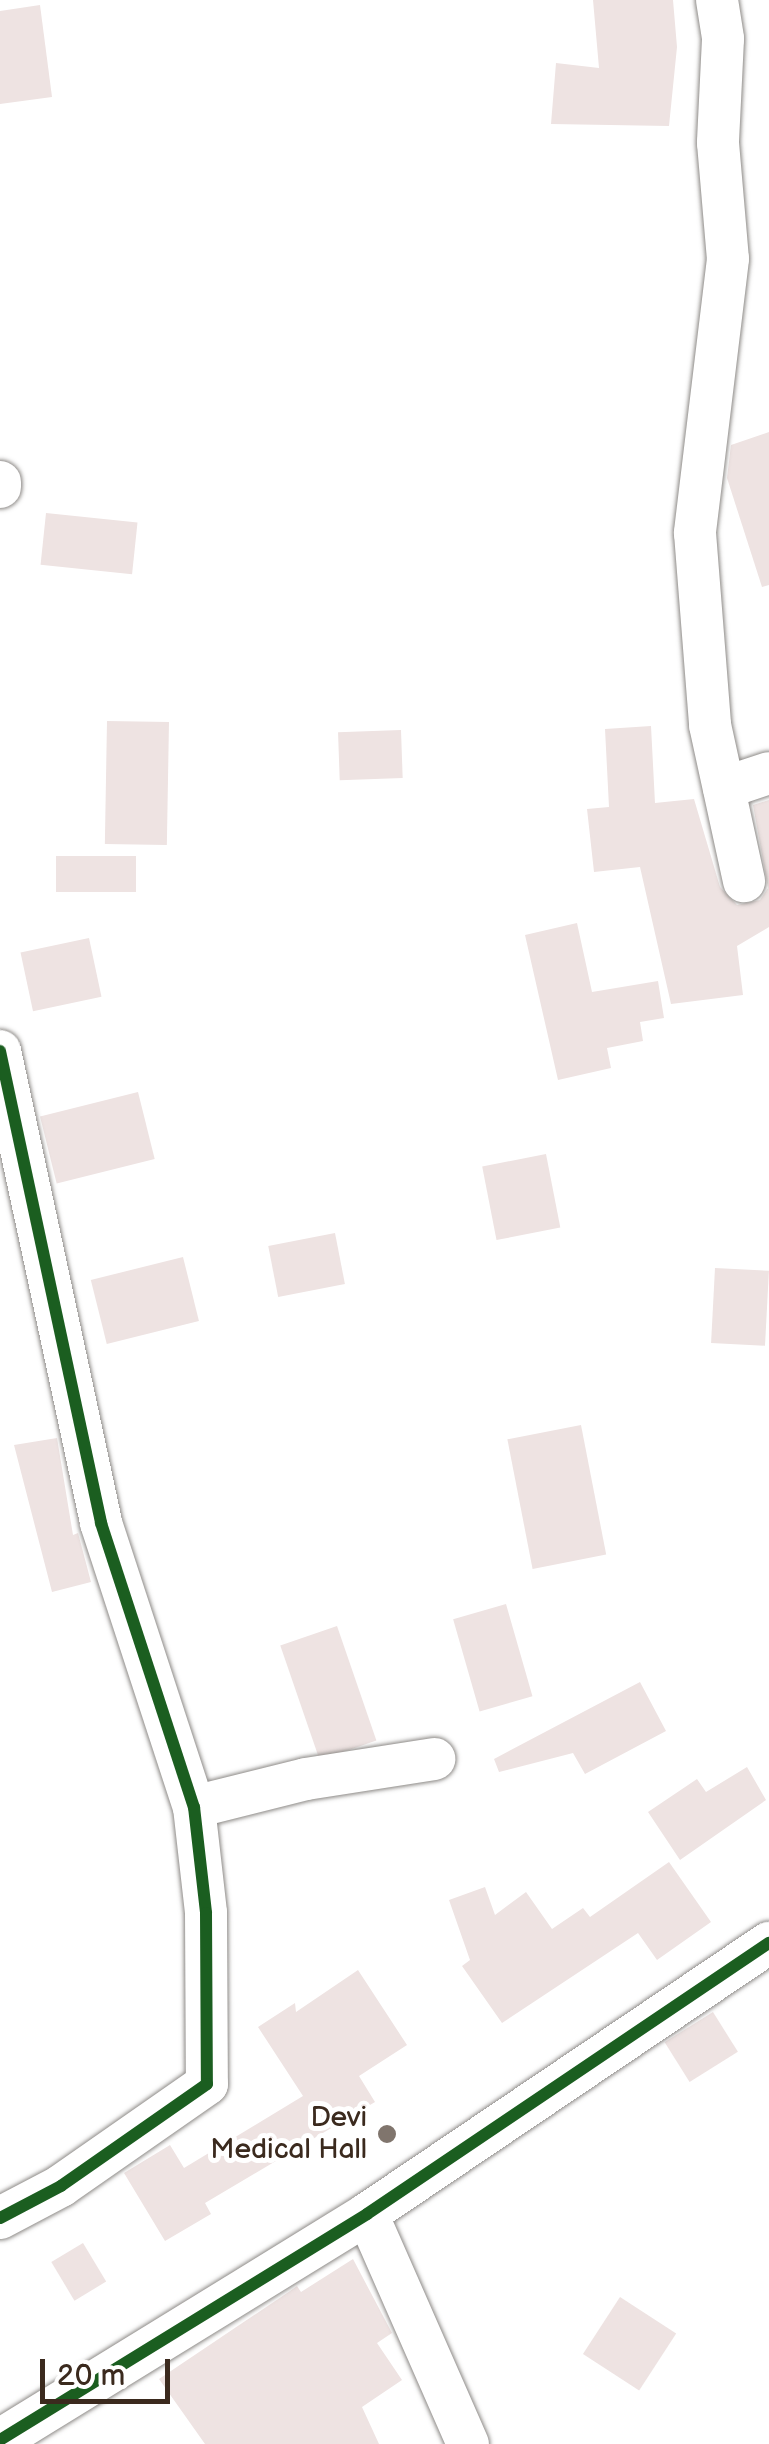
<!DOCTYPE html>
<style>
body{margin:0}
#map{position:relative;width:769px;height:2444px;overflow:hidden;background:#fff;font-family:"Balsamiq Sans",sans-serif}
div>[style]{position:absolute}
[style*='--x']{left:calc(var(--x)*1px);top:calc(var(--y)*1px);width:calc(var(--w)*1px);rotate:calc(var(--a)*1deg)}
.building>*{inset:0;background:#eee3e2;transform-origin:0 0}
.roads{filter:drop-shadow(0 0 2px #8e8b88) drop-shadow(0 0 2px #8e8b88)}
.minor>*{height:42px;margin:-21px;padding:0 21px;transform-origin:21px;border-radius:21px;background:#fff}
.cycleway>*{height:12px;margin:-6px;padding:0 6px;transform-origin:6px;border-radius:6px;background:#1b5e20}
.dots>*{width:28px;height:28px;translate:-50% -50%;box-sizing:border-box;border:5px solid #fff;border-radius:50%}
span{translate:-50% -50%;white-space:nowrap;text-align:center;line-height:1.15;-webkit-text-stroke:10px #fff;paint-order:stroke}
.poi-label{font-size:28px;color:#3b2a1e}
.right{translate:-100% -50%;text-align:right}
.scale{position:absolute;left:40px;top:2359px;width:130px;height:45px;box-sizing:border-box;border:5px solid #3b2a1e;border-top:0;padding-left:12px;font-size:30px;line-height:35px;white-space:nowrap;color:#3b2a1e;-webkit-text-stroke:8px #fff;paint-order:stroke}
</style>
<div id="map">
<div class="building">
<div style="clip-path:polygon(593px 0,673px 0,677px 47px,669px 126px,551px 124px,556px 63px,599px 68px)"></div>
<div style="clip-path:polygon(40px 5px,52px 97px,0 104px,0 11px)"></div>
<div style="clip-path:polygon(769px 432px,769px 585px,762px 587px,727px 478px,731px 445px)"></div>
<div style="left:46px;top:513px;width:92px;height:52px;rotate:6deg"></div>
<div style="left:107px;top:721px;width:62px;height:123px;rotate:1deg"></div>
<div style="clip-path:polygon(651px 726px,655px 803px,694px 799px,720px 887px,737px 905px,760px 900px,768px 888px,753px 805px,769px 800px,769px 927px,737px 946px,743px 995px,671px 1004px,640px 867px,594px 872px,587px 809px,609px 807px,605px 729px)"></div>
<div style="left:401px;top:730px;width:48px;height:63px;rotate:88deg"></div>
<div style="left:56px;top:856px;width:80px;height:36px"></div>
<div style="clip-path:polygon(577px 923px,592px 992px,658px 981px,664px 1018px,640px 1022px,643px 1041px,607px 1048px,611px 1068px,558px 1080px,525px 935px)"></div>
<div style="left:89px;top:938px;width:60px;height:70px;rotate:78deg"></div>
<div style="left:138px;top:1092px;width:69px;height:101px;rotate:76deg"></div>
<div style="left:546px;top:1154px;width:75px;height:65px;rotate:79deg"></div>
<div style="left:335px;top:1233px;width:52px;height:68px;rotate:79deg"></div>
<div style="left:183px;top:1257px;width:66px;height:95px;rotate:76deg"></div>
<div style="left:715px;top:1268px;width:54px;height:75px;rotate:3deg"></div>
<div style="left:581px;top:1425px;width:132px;height:75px;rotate:79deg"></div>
<div style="clip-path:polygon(57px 1438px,73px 1535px,78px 1533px,91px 1582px,52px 1592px,14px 1445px)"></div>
<div style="left:506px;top:1604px;width:96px;height:55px;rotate:74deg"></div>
<div style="left:337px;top:1626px;width:121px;height:60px;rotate:71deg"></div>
<div style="clip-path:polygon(640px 1682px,666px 1731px,585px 1774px,573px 1753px,499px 1772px,494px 1759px)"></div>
<div style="clip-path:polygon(747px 1767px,766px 1800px,680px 1860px,648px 1812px,697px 1779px,706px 1792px)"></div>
<div style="clip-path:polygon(669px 1862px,711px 1922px,657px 1960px,638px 1933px,502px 2023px,462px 1966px,470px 1960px,449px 1900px,485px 1887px,495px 1915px,526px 1892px,552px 1929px,583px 1908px,590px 1917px)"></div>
<div style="clip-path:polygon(358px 1970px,407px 2045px,359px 2076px,375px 2102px,205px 2203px,211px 2214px,165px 2241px,124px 2173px,170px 2145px,184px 2168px,303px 2096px,258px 2027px,295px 2003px,296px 2012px)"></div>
<div style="left:713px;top:2012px;width:47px;height:57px;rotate:58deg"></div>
<div style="left:83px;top:2243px;width:45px;height:37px;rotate:59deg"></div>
<div style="clip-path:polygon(353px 2259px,392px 2333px,377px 2343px,402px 2380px,362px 2407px,379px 2444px,205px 2444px,159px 2379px,290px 2291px,297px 2286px,301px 2292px)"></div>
<div style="left:620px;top:2297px;width:67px;height:68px;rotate:33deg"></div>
</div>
<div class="roads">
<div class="minor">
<div style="--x:717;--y:0;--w:39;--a:81"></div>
<div style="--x:723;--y:39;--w:104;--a:92.8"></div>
<div style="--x:718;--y:143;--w:116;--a:85.1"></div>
<div style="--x:728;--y:259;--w:276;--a:96.9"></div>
<div style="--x:695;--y:533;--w:193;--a:85.5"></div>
<div style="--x:710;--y:725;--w:160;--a:77.7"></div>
<div style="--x:0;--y:482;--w:5;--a:90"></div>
<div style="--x:724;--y:788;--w:47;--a:-18.4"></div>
<div style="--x:0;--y:1051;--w:483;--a:77.9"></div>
<div style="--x:101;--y:1523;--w:299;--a:71.9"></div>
<div style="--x:194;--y:1807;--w:107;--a:83.5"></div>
<div style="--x:206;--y:1913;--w:171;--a:89.7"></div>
<div style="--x:207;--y:2084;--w:178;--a:145.1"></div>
<div style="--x:61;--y:2186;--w:69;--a:152.3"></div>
<div style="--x:194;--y:1807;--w:115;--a:-14"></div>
<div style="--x:306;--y:1779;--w:130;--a:-8.9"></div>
<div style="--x:367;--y:2214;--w:251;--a:66.3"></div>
<div style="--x:0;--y:2440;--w:431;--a:-31.6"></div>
<div style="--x:367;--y:2214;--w:485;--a:-34"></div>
</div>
</div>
<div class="cycleway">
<div style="--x:0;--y:1051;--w:483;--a:77.9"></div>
<div style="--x:101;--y:1523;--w:299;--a:71.9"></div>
<div style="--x:194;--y:1807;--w:107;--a:83.5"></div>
<div style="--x:206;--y:1913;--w:171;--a:89.7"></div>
<div style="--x:207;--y:2084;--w:178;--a:145.1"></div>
<div style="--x:61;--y:2186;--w:69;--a:152.3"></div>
<div style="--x:0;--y:2440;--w:431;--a:-31.6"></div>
<div style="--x:367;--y:2214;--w:485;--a:-34"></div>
</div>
<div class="dots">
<div style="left:387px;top:2134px;background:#80756d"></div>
</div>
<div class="poi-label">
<span class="right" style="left:367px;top:2134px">Devi<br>Medical Hall</span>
</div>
<div class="scale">20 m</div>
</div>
